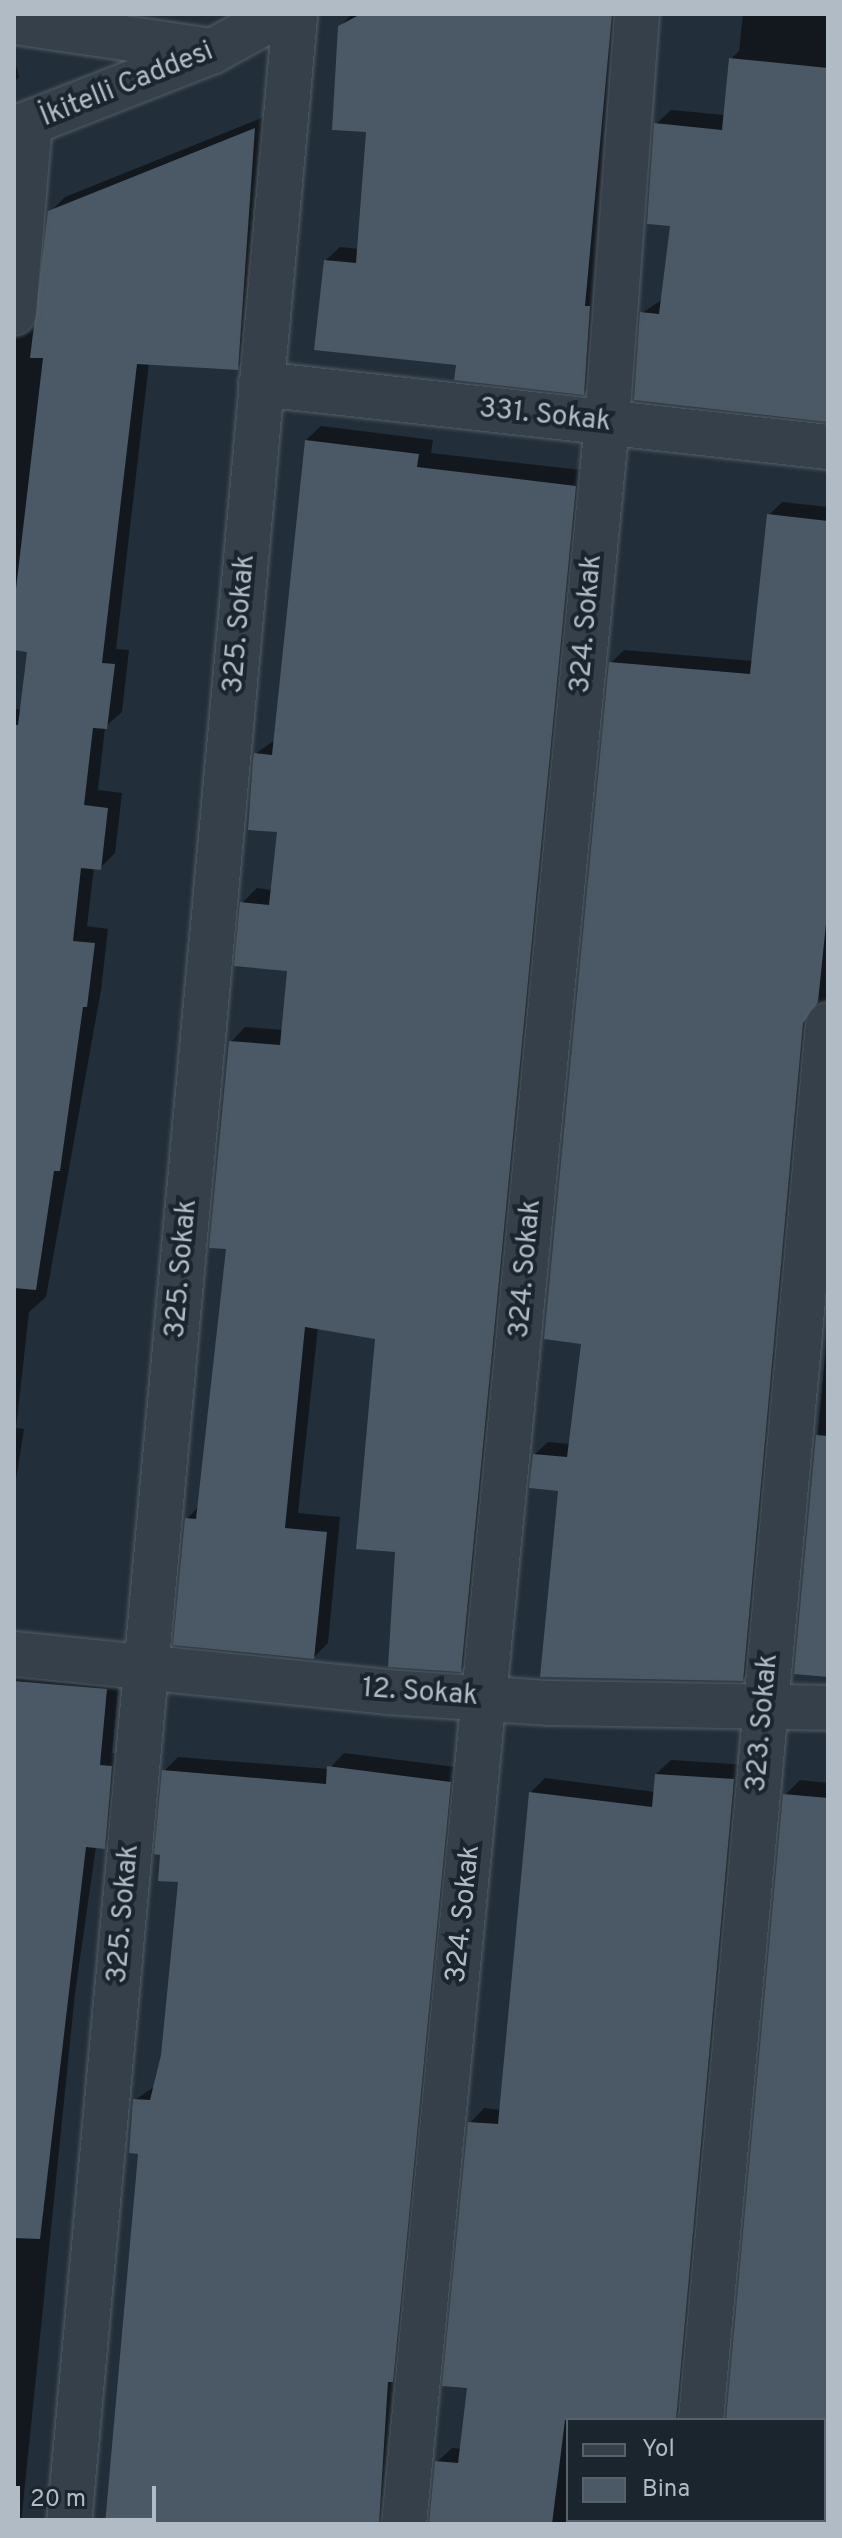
<!DOCTYPE html>
<meta charset="utf-8">
<style>
body{margin:0}
#map{position:relative;width:842px;height:2538px;overflow:hidden;background:#222e39;font-family:Overpass,sans-serif}
div>[style]{position:absolute}
[style*='--x']{left:calc(var(--x)*1px);top:calc(var(--y)*1px);width:calc(var(--w)*1px);rotate:calc(var(--a)*1deg)}
.shadow>*{inset:0;background:#0007}
.building>*{inset:0;background:#4a5965}
.roads{filter:drop-shadow(0 0 2px #545e67) drop-shadow(0 0 2px #545e67)}
.minor>*{height:44px;margin:-22px;padding:0 22px;transform-origin:22px;border-radius:22px;background:#36404a}
.tertiary>*{height:44px;margin:-22px;padding:0 22px;transform-origin:22px;border-radius:22px;background:#36404a}
span{translate:-50% -50%;white-space:nowrap;text-align:center;line-height:1.15;-webkit-text-stroke:8px #1b252e;paint-order:stroke}
.street-label{font-size:28px;color:#b1bbc6}
.frame{position:absolute;inset:0;border:16px solid #b1bbc6;pointer-events:none}
.legend{position:absolute;left:566px;top:2418px;width:260px;height:104px;box-sizing:border-box;background:#1b252e;border:2px solid #57616b;margin:0;padding:10px 14px;list-style:none;font-size:24px;color:#b1bbc6}
.legend li{display:flex;align-items:center;gap:16px;height:40px}
.legend b{width:40px;border:2px solid #57616b}
.scale{position:absolute;left:16px;top:2486px;width:140px;height:36px;box-sizing:border-box;border:4px solid #b1bbc6;border-top:0;padding-left:10px;font-size:24px;line-height:28px;white-space:nowrap;color:#b1bbc6;-webkit-text-stroke:6px #1b252e;paint-order:stroke}
</style>
<div id="map">
<div class="shadow">
<div style="clip-path:polygon(352px 14px,626px 14px,598px 378px,583px 393px,458px 363px,325px 261px,340px 247px,359px 249px,368px 130px,340px 26px)"></div>
<div style="clip-path:polygon(743px 14px,828px 14px,828px 420px,642px 313px,663px 299px,672px 224px,656px 124px,671px 110px,725px 115px,731px 59px,739px 51px)"></div>
<div style="clip-path:polygon(14px 57px,19px 77px,14px 82px)"></div>
<div style="clip-path:polygon(269px 115px,252px 353px,237px 368px,149px 363px,116px 649px,129px 650px,122px 712px,105px 727px,98px 790px,122px 793px,115px 853px,100px 868px,94px 867px,87px 926px,108px 929px,101px 990px,46px 1297px,29px 1312px,16px 1428px,24px 1429px,14px 1492px,14px 709px,22px 710px,29px 650px,14px 648px,14px 318px,37px 321px,50px 212px,65px 197px)"></div>
<div style="clip-path:polygon(321px 426px,433px 440px,431px 453px,590px 471px,475px 1655px,460px 1670px,398px 1550px,377px 1337px,318px 1327px,298px 1513px,340px 1517px,328px 1643px,314px 1657px,187px 1519px,199px 1506px,228px 1248px,231px 1042px,245px 1027px,283px 1030px,289px 969px,242px 903px,257px 888px,272px 890px,279px 830px,255px 754px,275px 740px,306px 440px)"></div>
<div style="clip-path:polygon(782px 502px,828px 507px,828px 1001px,816px 1008px,756px 1666px,742px 1679px,560px 1489px,534px 1455px,548px 1442px,571px 1444px,583px 1342px,611px 663px,624px 650px,753px 661px,769px 515px)"></div>
<div style="clip-path:polygon(828px 1323px,828px 1676px,796px 1672px)"></div>
<div style="clip-path:polygon(14px 1665px,119px 1677px,112px 1753px,124px 1754px,117px 1834px,104px 1847px,96px 1846px,75px 1993px,21px 2524px,14px 2524px)"></div>
<div style="clip-path:polygon(344px 1753px,464px 1768px,401px 2524px,107px 2524px,140px 2152px,135px 2100px,155px 2086px,163px 2055px,180px 1881px,164px 1771px,178px 1757px,329px 1769px)"></div>
<div style="clip-path:polygon(671px 1760px,748px 1765px,698px 2420px,568px 2420px,568px 2520px,686px 2524px,429px 2524px,437px 2462px,452px 2448px,462px 2449px,469px 2387px,470px 2123px,484px 2108px,501px 2110px,531px 1792px,545px 1778px,655px 1792px,656px 1774px)"></div>
<div style="clip-path:polygon(800px 1780px,828px 1783px,828px 2524px,716px 2524px,824px 2520px,824px 2420px,728px 2420px,785px 1795px)"></div>
</div>
<div class="building">
<div style="clip-path:polygon(361px 14px,612px 14px,585px 306px,590px 306px,584px 395px,454px 380px,456px 365px,314px 350px,324px 260px,356px 263px,366px 132px,332px 130px,338px 26px)"></div>
<div style="clip-path:polygon(729px 58px,828px 68px,828px 422px,634px 400px,640px 312px,659px 314px,670px 226px,647px 224px,654px 123px,722px 130px)"></div>
<div style="clip-path:polygon(255px 128px,238px 370px,137px 364px,102px 663px,115px 664px,107px 729px,93px 728px,84px 805px,108px 808px,101px 870px,81px 868px,73px 941px,95px 943px,87px 1007px,83px 1007px,60px 1171px,54px 1171px,36px 1290px,14px 1288px,14px 725px,18px 725px,27px 652px,14px 650px,14px 606px,43px 358px,30px 358px,48px 211px)"></div>
<div style="clip-path:polygon(305px 440px,419px 454px,417px 467px,576px 486px,461px 1672px,388px 1667px,395px 1552px,356px 1549px,375px 1339px,305px 1327px,285px 1528px,327px 1532px,314px 1659px,173px 1645px,185px 1518px,196px 1519px,226px 1249px,209px 1248px,229px 1041px,280px 1045px,287px 971px,234px 966px,240px 902px,269px 905px,277px 832px,248px 830px,253px 760px,254px 753px,272px 755px)"></div>
<div style="clip-path:polygon(767px 514px,828px 521px,828px 904px,818px 1002px,803px 1023px,743px 1681px,540px 1677px,558px 1491px,529px 1488px,533px 1454px,567px 1457px,581px 1344px,544px 1339px,609px 662px,750px 674px)"></div>
<div style="clip-path:polygon(816px 1435px,828px 1436px,828px 1677px,794px 1674px)"></div>
<div style="clip-path:polygon(14px 1681px,107px 1689px,100px 1765px,112px 1766px,105px 1849px,86px 1847px,40px 2239px,14px 2238px)"></div>
<div style="clip-path:polygon(327px 1766px,451px 1782px,393px 2382px,388px 2382px,379px 2524px,105px 2524px,138px 2154px,129px 2153px,133px 2099px,150px 2100px,161px 2055px,178px 1882px,158px 1881px,160px 1855px,154px 1854px,162px 1770px,326px 1784px)"></div>
<div style="clip-path:polygon(655px 1774px,734px 1779px,676px 2420px,565px 2420px,552px 2524px,429px 2524px,435px 2461px,458px 2463px,467px 2388px,442px 2386px,468px 2122px,498px 2124px,529px 1792px,652px 1807px)"></div>
<div style="clip-path:polygon(783px 1794px,828px 1798px,828px 2420px,726px 2420px)"></div>
</div>
<div class="roads">
<div class="minor">
<div style="--x:14;--y:22;--w:201;--a:8.3"></div>
<div style="--x:14;--y:313;--w:190;--a:-85.2"></div>
<div style="--x:261;--y:384;--w:570;--a:6.34"></div>
<div style="--x:14;--y:1654;--w:375;--a:5.8"></div>
<div style="--x:387;--y:1692;--w:163;--a:3.9"></div>
<div style="--x:550;--y:1703;--w:278;--a:1"></div>
<div style="--x:701;--y:2420;--w:1401;--a:-84.8"></div>
<div style="--x:69;--y:2524;--w:2520;--a:-84.85"></div>
<div style="--x:404;--y:2524;--w:2111;--a:-84.48"></div>
<div style="--x:607;--y:423;--w:410;--a:-85.8"></div>
<div style="--x:691;--y:2524;--w:4;--a:-76"></div>
</div>
<div class="tertiary">
<div style="--x:14;--y:129;--w:214;--a:-21.4"></div>
<div style="--x:213;--y:51;--w:77;--a:-28.9"></div>
</div>
</div>
<div class="street-label">
<span style="left:127px;top:85px;rotate:-22deg">İkitelli Caddesi</span>
<span style="left:545px;top:416px;rotate:6deg">331. Sokak</span>
<span style="left:240px;top:624px;rotate:-85deg">325. Sokak</span>
<span style="left:587px;top:624px;rotate:-85deg">324. Sokak</span>
<span style="left:182px;top:1269px;rotate:-85deg">325. Sokak</span>
<span style="left:526px;top:1269px;rotate:-85deg">324. Sokak</span>
<span style="left:420px;top:1693px;rotate:4deg">12. Sokak</span>
<span style="left:763px;top:1723px;rotate:-85deg">323. Sokak</span>
<span style="left:124px;top:1914px;rotate:-85deg">325. Sokak</span>
<span style="left:464px;top:1914px;rotate:-84deg">324. Sokak</span>
</div>
<div class="frame"></div>
<ul class="legend">
<li><b style="height:10px;background:#36404a"></b>Yol</li>
<li><b style="height:22px;background:#4a5965"></b>Bina</li>
</ul>
<div class="scale">20 m</div>
</div>
